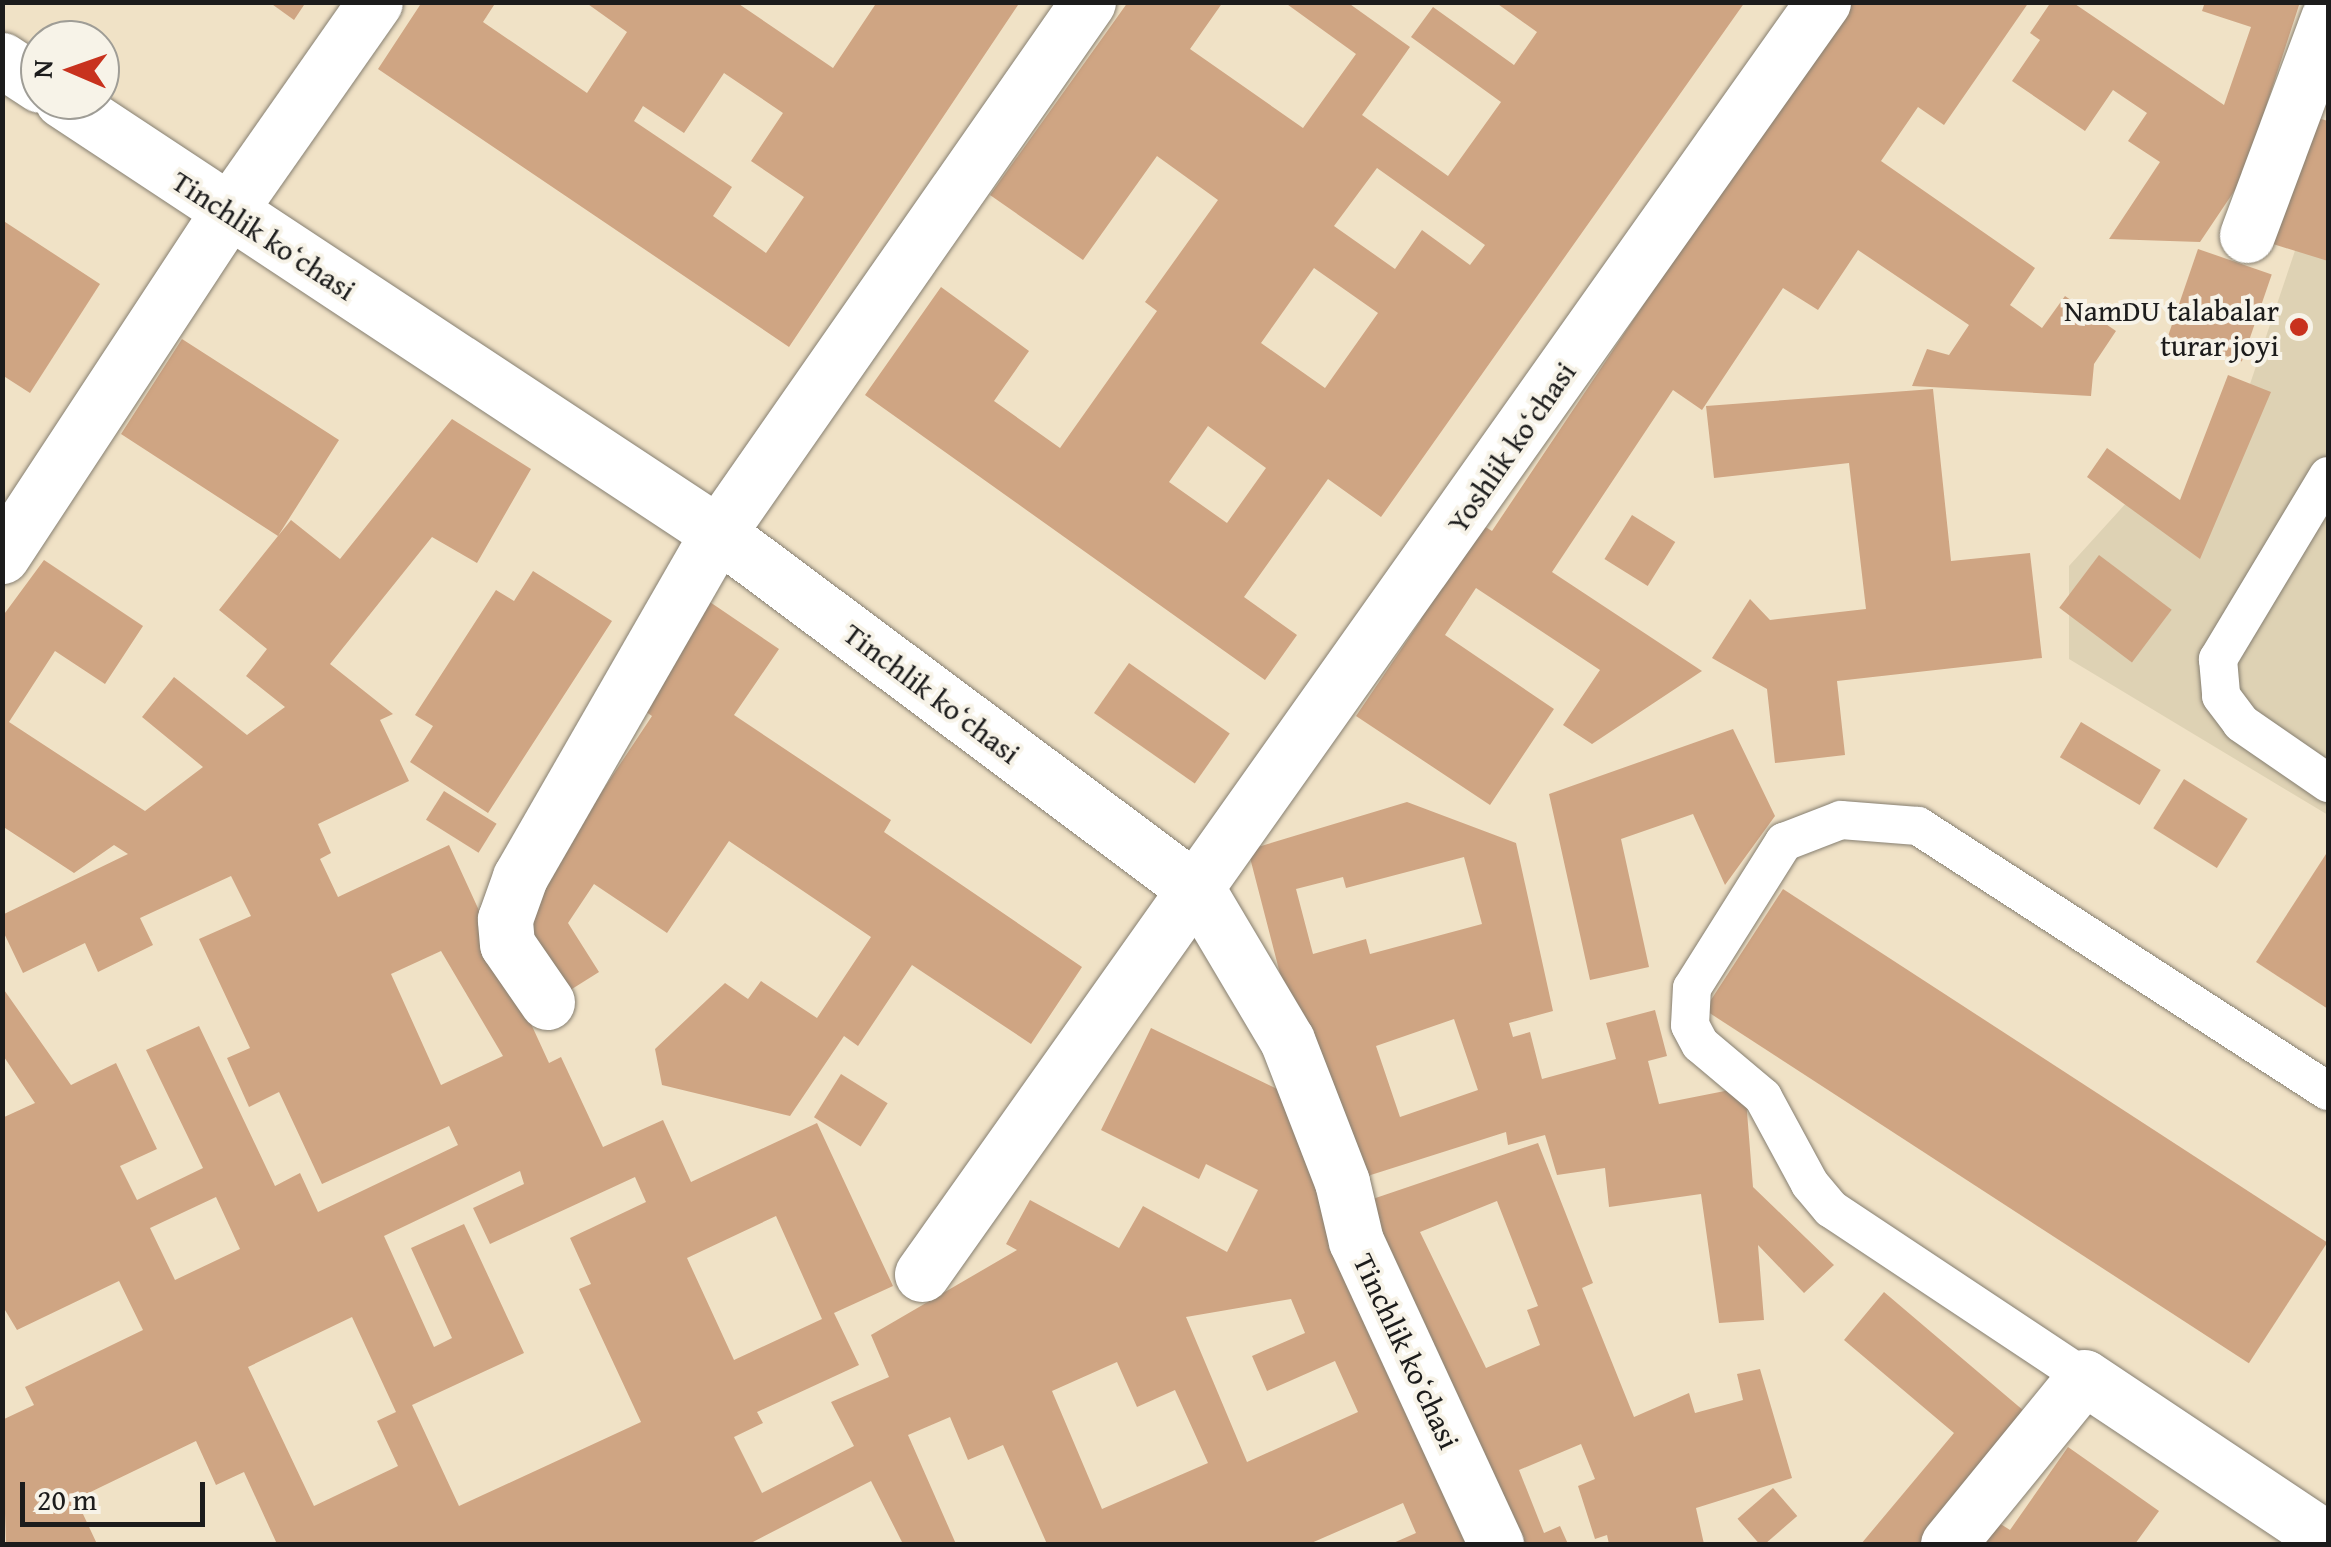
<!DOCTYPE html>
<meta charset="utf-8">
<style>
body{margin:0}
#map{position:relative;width:2331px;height:1547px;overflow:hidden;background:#f0e2c6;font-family:"Gentium Book Plus",serif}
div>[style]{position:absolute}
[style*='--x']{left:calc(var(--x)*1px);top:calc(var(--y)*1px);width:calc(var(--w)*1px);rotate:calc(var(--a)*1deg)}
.built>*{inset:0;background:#ded2b4}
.building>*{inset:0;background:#cfa583;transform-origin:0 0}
.roads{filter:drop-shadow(0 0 2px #867f71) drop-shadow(0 0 2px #867f71)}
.service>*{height:38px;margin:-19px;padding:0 19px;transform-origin:19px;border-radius:19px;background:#fff}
.minor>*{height:55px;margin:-27.5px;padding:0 27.5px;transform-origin:27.5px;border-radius:27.5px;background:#fff}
.dots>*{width:28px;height:28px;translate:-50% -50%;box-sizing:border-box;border:5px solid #f7f3e8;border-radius:50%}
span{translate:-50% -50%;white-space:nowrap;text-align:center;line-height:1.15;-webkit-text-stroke:8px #f7f3e8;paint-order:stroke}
.street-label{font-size:30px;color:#1c1c1c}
.poi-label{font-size:30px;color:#1c1c1c}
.right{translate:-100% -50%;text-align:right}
.frame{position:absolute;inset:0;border:5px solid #1c1c1c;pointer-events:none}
.north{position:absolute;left:20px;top:20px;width:100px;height:100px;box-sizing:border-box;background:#f7f3e8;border:2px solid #9f9d96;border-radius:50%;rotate:272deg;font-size:28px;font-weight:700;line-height:40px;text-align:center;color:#1c1c1c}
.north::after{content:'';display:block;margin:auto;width:35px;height:45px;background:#c8321e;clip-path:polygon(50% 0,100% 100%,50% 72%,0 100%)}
.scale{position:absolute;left:20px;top:1482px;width:185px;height:45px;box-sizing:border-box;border:5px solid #1c1c1c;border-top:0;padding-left:12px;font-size:30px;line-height:35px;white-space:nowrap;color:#1c1c1c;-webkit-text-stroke:8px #f7f3e8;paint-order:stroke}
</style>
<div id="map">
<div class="built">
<div style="clip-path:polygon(2328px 153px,2328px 815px,2069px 659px,2069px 566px,2128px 501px,2199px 535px)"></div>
</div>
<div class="building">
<div style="clip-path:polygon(269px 2px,306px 2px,294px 20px)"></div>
<div style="clip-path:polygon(evenodd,422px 2px,496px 2px,483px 22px,587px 93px,627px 32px,585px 2px,736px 2px,833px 68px,877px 2px,1020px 2px,789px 347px,378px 69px,422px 2px,724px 73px,783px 113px,751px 161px,804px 197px,766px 253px,713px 216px,732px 187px,634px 121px,643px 106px,684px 133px,724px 73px)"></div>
<div style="clip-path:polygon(evenodd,1128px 2px,1223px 2px,1190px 49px,1303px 128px,1356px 54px,1284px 2px,1347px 2px,1410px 47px,1362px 115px,1448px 176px,1501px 102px,1411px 37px,1433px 7px,1514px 65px,1537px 32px,1495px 2px,1745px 2px,1381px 517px,1328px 479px,1244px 597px,1297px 635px,1265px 680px,865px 395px,941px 287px,1029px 351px,994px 401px,1060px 448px,1157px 311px,1145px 302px,1218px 200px,1157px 156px,1083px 260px,990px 195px,1128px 2px,1377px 168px,1485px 245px,1470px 265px,1422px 230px,1395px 269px,1334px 226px,1377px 168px,1128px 2px,1314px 268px,1378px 313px,1325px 388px,1261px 343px,1314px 268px,1128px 2px,1208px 426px,1266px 468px,1227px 523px,1169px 482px,1208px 426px)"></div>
<div style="clip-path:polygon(1846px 2px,2029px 2px,1944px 125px,1918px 107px,1881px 161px,2035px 268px,2010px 305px,2042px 328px,2065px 296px,2116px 331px,2094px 364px,2091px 396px,1912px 386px,1927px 349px,1949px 355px,1969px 325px,1858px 250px,1818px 310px,1783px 288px,1702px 410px,1673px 390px,1552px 572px,1702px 671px,1592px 744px,1563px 725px,1600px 670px,1476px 588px,1445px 635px,1554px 709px,1490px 805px,1356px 716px,1421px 620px,1407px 610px,1470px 517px,1492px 531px)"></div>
<div style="clip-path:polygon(2051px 2px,2072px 2px,2224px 105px,2251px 27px,2202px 11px,2205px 2px,2300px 2px,2243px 178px,2200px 242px,2109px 239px,2160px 162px,2128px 141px,2147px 113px,2113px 90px,2085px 131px,2012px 81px,2040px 40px,2030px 33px)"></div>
<div style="clip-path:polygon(2311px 116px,2328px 121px,2328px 261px,2273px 244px)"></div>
<div style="clip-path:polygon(2px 220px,100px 284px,30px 393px,2px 375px)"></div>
<div style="left:2198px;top:249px;width:78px;height:92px;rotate:19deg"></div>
<div style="clip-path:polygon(evenodd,182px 339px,339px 440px,278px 536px,291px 520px,340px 559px,452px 419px,531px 469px,477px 563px,432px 537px,330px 664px,393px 714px,380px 720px,409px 781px,318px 824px,331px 853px,320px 859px,338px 897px,449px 845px,549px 1063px,561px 1057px,603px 1147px,663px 1120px,691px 1182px,817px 1123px,893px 1286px,834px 1313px,859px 1365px,757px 1412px,763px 1423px,734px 1437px,762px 1493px,854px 1446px,831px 1402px,889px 1377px,871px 1335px,1017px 1250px,1006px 1244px,1030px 1200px,1119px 1248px,1143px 1206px,1227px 1252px,1258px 1190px,1206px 1164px,1199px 1179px,1101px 1130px,1151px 1028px,1302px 1101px,1482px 1544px,1391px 1544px,1416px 1533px,1403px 1503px,1309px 1544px,1047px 1544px,1003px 1445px,968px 1460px,950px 1417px,908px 1435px,956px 1544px,903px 1544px,871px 1481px,749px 1544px,277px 1544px,244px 1472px,216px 1485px,196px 1441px,76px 1499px,97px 1544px,6px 1544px,2px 1420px,34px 1405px,25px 1387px,143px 1330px,119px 1281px,17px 1330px,2px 1305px,2px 1118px,35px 1103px,2px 1054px,2px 987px,71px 1085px,116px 1063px,157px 1149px,120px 1166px,137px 1200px,203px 1168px,146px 1050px,199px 1026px,275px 1186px,300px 1173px,318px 1212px,458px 1145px,449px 1126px,322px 1184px,279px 1092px,249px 1107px,227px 1058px,250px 1048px,199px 939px,251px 916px,231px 876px,140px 918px,153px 945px,98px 972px,85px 943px,23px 973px,2px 929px,2px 915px,128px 854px,114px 845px,74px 873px,2px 826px,2px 617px,44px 560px,143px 626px,105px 684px,55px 651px,9px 722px,145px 811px,203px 767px,142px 717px,174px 677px,247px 735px,285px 707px,246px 676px,267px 649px,219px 610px,278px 536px,121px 434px,182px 339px,441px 951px,503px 1056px,441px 1085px,391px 974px,441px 951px,182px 339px,520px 1171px,524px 1184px,473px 1208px,490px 1244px,635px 1177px,646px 1202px,570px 1238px,591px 1284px,579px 1289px,641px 1422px,459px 1506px,412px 1405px,524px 1353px,464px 1224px,411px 1248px,452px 1338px,434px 1347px,384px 1236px,520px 1171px,182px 339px,216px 1197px,240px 1249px,175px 1280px,150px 1228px,216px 1197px,182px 339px,776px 1216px,822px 1319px,734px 1360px,687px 1258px,776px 1216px,182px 339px,1291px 1299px,1305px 1333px,1252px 1356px,1267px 1391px,1335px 1361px,1358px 1412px,1247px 1462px,1186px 1317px,1291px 1299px,182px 339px,352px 1317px,396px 1412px,377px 1421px,398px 1466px,314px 1506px,248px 1367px,352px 1317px,182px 339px,1117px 1362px,1137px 1407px,1175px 1390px,1208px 1463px,1102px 1509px,1052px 1391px,1117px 1362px)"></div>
<div style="clip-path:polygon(2228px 375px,2271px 392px,2200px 559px,2087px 477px,2107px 448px,2180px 500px)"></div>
<div style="clip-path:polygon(1933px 389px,1951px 561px,2030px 553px,2042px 658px,1837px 681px,1845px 755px,1775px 763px,1767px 689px,1712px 658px,1750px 599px,1770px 620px,1866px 609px,1849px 463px,1714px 478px,1706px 406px)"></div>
<div style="left:1632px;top:515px;width:51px;height:52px;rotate:32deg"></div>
<div style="left:2099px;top:555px;width:91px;height:66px;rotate:37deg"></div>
<div style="clip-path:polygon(533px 571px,612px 621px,488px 813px,410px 762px,433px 726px,415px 715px,496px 590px,514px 601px)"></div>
<div style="clip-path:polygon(704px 598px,779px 649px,734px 715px,891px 820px,884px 832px,1082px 967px,1031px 1044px,912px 965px,858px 1046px,844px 1036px,790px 1116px,662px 1085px,655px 1049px,725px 983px,748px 999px,761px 981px,817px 1018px,871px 937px,729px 841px,667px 933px,594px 884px,568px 923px,599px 972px,564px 994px,512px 927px,652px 716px,635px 704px)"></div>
<div style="left:1129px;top:663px;width:123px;height:61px;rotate:35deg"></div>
<div style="left:2081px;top:722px;width:93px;height:41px;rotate:31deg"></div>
<div style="clip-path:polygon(1733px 729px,1775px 816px,1725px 885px,1693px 814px,1621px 839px,1649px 967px,1590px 980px,1549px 794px)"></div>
<div style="left:2184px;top:779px;width:75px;height:58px;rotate:32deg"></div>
<div style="left:444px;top:791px;width:62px;height:34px;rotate:32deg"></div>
<div style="clip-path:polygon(evenodd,1407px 802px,1516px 843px,1553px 1011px,1509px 1023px,1513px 1037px,1530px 1032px,1542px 1079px,1616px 1059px,1606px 1023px,1655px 1010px,1667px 1056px,1648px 1061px,1659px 1104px,1745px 1087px,1753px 1187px,1834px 1265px,1804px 1293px,1758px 1245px,1764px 1320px,1719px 1323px,1701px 1194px,1609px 1207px,1605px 1168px,1557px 1175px,1545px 1135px,1508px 1145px,1506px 1132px,1355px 1180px,1293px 1024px,1248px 850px,1407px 802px,1464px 857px,1482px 924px,1370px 954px,1366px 939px,1313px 954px,1296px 889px,1343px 877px,1346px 888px,1464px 857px,1407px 802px,1454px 1019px,1478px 1090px,1400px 1117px,1376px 1046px,1454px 1019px)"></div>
<div style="clip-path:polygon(2328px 851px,2328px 1009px,2256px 962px)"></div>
<div style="left:1783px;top:889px;width:649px;height:144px;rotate:33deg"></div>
<div style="left:841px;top:1074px;width:55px;height:51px;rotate:32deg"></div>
<div style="clip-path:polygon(evenodd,1538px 1143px,1593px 1283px,1582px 1288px,1634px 1417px,1689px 1393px,1695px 1413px,1743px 1400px,1737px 1374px,1760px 1369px,1792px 1478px,1696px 1508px,1704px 1544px,1609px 1544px,1607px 1535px,1595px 1539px,1578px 1486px,1595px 1479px,1581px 1444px,1519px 1470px,1544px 1533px,1560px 1526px,1568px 1544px,1501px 1544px,1352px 1206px,1538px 1143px,1497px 1201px,1538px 1306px,1527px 1310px,1540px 1345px,1486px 1368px,1420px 1232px,1497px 1201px)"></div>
<div style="clip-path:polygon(1884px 1292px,2037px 1422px,1935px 1544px,1861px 1544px,1954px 1433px,1844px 1340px)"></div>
<div style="clip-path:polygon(2068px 1447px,2159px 1511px,2135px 1544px,1979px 1544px,1996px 1521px,2010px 1530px)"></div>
<div style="left:1773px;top:1488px;width:37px;height:47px;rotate:49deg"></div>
</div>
<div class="roads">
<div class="service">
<div style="--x:2328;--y:476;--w:214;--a:121"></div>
<div style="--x:2218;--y:659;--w:37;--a:85"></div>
<div style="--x:2221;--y:696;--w:34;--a:53"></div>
<div style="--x:2241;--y:723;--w:106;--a:34.6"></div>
<div style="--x:2084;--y:1377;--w:304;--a:-146.4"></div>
<div style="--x:1831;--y:1209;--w:33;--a:-130"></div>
<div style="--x:1810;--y:1184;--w:99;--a:-118.4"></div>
<div style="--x:1763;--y:1097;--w:82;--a:-139.9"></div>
<div style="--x:1700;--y:1044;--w:21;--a:-118"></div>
<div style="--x:1690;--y:1025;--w:37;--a:-87"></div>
<div style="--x:1692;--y:988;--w:173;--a:-57.8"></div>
<div style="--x:1784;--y:842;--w:61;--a:-21.1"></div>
<div style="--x:1841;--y:820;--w:77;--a:4.5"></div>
<div style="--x:1918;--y:826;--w:488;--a:32.9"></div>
</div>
<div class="minor">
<div style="--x:2;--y:60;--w:45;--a:33.3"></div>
<div style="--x:62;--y:100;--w:786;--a:33.43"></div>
<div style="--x:718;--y:533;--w:600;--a:36.74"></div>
<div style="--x:1199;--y:892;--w:172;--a:59.3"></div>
<div style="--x:1287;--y:1040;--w:152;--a:68.8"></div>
<div style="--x:1342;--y:1182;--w:61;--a:76.7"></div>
<div style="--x:1356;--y:1241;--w:334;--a:65.2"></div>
<div style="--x:2247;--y:235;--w:232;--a:-69.5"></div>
<div style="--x:2;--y:556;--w:412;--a:-56.7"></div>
<div style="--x:228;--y:212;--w:256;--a:-55"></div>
<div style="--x:547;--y:1002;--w:70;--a:-124.6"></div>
<div style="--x:507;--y:944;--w:25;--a:-95"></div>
<div style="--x:505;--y:919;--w:45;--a:-70.3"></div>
<div style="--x:520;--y:877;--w:397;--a:-60.1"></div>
<div style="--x:718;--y:533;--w:647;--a:-55.13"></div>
<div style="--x:922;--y:1274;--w:1559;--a:-54.69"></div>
<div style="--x:1948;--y:1544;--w:215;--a:-50.8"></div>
<div style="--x:2084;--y:1377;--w:293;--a:33.7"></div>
</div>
</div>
<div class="dots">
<div style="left:2299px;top:327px;background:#c8321e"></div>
</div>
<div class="street-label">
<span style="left:264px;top:235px;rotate:33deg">Tinchlik koʻchasi</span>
<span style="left:1511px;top:447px;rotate:-55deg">Yoshlik koʻchasi</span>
<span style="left:932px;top:693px;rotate:37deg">Tinchlik koʻchasi</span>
<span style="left:1407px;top:1351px;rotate:65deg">Tinchlik koʻchasi</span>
</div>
<div class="poi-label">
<span class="right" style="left:2279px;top:327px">NamDU talabalar<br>turar joyi</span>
</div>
<div class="frame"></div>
<div class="north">N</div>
<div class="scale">20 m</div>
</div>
